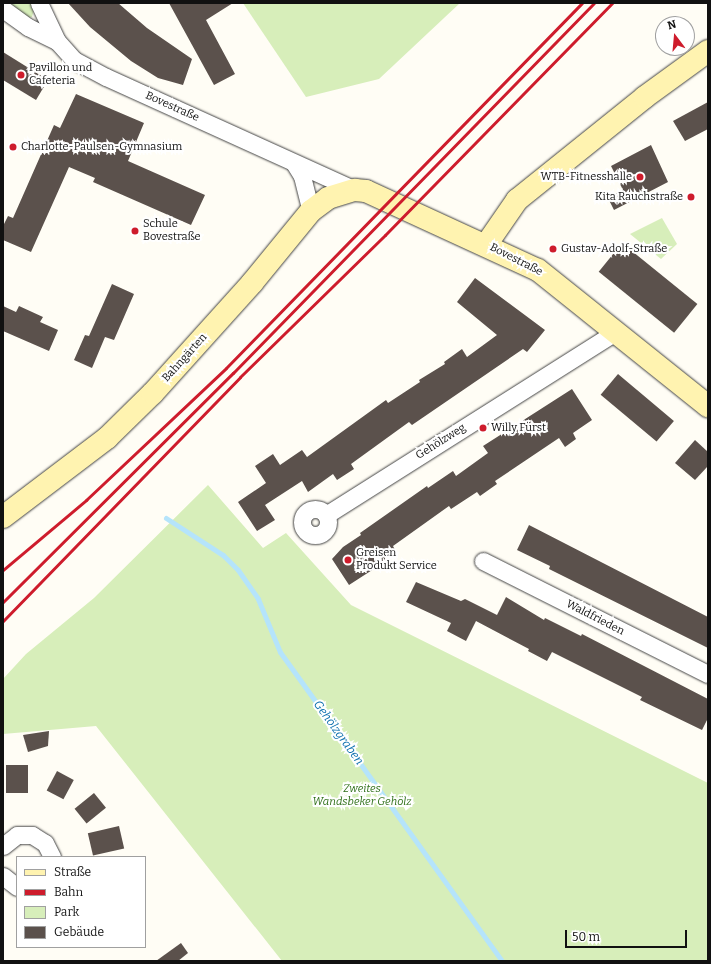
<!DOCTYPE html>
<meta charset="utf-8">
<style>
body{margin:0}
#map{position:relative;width:711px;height:964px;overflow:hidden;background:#fffdf5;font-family:Bitter,serif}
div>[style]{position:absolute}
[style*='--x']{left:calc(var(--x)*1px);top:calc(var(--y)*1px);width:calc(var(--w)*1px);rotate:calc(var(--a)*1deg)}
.green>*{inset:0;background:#d7eeba}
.stream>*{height:5px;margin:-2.5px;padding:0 2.5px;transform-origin:2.5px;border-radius:2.5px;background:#b5e4fb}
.building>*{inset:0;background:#5b514c;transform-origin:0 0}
.roads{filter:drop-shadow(0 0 1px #444) drop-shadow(0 0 1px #444)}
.street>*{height:17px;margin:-8.5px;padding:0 8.5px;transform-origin:8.5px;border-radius:8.5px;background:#fff}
.street>.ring{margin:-8.5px;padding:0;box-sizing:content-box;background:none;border:17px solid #fff;border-radius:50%}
.secondary>*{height:22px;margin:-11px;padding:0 11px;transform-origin:11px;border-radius:11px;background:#fff3b0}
.rail>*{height:3px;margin:-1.5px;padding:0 1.5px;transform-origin:1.5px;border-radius:1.5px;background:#ce1c2c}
.dots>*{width:11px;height:11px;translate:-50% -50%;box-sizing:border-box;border:2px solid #fff;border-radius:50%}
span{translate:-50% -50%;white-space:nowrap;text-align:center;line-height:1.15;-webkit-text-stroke:4px #fff;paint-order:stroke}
.poi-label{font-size:11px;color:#111}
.left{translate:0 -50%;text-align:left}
.right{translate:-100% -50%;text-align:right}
.street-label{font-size:11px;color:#111}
.park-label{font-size:11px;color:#30701a;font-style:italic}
.water-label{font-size:12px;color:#0e70af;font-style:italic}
.frame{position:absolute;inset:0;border:4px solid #111;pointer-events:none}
.legend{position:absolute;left:16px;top:856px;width:130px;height:92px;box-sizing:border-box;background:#fff;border:1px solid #a0a0a0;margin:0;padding:5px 7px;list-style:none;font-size:12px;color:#111}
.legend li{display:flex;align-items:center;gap:8px;height:20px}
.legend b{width:20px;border:1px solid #a0a0a0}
.north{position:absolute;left:655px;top:16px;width:40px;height:40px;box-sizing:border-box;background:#fff;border:1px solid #a0a0a0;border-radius:50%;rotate:344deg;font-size:11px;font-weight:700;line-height:16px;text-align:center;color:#111}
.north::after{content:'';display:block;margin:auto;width:14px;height:18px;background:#ce1c2c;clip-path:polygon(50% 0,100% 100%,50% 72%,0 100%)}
.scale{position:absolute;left:565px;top:930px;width:122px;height:18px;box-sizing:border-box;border:2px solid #111;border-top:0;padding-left:5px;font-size:12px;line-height:14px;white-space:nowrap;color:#111;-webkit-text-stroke:3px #fff;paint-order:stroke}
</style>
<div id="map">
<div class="green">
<div style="clip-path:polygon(6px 3px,33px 3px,35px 7px,32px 17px,25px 18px)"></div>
<div style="clip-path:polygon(243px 3px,460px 3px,379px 79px,306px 97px)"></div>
<div style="clip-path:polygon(662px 218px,677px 244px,661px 259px,630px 234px)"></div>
<div style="clip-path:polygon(208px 485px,263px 548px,286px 533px,351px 605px,708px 783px,708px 961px,282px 961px,96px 726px,3px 734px,3px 679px,26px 654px,94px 598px)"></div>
</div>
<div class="stream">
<div style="--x:166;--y:518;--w:68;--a:33"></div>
<div style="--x:223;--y:555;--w:21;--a:45"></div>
<div style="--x:238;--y:570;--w:35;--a:55"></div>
<div style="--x:258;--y:599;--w:57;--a:67.5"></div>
<div style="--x:280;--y:652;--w:380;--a:54.3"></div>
</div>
<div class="building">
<div style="clip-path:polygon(68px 3px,118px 3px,147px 28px,192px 59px,183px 85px,158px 78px,131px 61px,90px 27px)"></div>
<div style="clip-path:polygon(169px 3px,233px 3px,206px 20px,235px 74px,214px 85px)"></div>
<div style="clip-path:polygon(3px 52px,48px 80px,36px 100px,3px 80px)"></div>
<div style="clip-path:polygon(76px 94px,144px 123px,128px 161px,205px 195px,191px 225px,93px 182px,95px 178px,69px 167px,31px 252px,3px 240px,3px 226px,8px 216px,13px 218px,54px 125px,60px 128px)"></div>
<div style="clip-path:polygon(708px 102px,708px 129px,685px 141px,673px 121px)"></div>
<div style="clip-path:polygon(651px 145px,668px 182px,614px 210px,608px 198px,623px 190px,611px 166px)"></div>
<div style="left:622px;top:243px;width:97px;height:37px;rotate:39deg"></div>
<div style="clip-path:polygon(475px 278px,545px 330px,527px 352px,523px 349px,412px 425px,409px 422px,351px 464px,354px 469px,337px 480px,333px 474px,308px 492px,302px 481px,265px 505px,275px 520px,257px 531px,238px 502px,266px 483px,255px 466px,273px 454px,280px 465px,302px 450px,307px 457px,386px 400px,388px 403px,420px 382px,419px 380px,445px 364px,444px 362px,462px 349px,467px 357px,497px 335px,457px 302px)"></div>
<div style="clip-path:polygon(112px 284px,134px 294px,114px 340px,105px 337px,92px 368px,74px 360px,85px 335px,89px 336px)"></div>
<div style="clip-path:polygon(3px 306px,16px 312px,19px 306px,43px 317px,40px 322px,58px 330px,49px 351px,3px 331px)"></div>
<div style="left:618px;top:374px;width:73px;height:27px;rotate:40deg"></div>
<div style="clip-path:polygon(572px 389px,592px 420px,573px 433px,576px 439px,565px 447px,559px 438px,495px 481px,497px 484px,480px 496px,477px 492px,451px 509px,449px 506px,393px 546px,397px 554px,349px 585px,332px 559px,343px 547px,361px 535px,360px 533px,427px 486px,428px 488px,453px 471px,456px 476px,488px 453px,483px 446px)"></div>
<div style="clip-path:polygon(695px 440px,708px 452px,708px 466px,695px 480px,675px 463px)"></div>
<div style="clip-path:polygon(529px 525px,708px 617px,708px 648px,549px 569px,550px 566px,517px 550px)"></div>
<div style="clip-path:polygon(416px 582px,461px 601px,465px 599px,497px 615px,506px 597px,544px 620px,545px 618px,581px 636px,582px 634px,708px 699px,708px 718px,702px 730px,640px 700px,642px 697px,552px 652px,547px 661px,528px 651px,529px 649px,476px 621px,466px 641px,447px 631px,451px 623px,406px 602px)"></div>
<div style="clip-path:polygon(49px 731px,48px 746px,28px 752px,23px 735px)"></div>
<div style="left:6px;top:765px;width:22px;height:28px"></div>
<div style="left:57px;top:771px;width:19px;height:22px;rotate:28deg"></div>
<div style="left:94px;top:793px;width:19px;height:25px;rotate:51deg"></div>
<div style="left:119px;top:826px;width:23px;height:32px;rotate:77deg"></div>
<div style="clip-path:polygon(181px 943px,188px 953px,178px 961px,156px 961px)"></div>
</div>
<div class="roads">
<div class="street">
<div style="--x:39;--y:3;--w:42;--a:64.7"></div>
<div style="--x:3;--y:9;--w:31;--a:36"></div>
<div style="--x:28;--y:27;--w:32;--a:26"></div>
<div style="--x:57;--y:41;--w:25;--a:48"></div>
<div style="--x:74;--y:60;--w:36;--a:28"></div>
<div style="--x:106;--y:77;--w:273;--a:24.4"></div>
<div style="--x:294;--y:163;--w:15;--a:58"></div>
<div style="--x:302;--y:176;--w:36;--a:76"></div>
<div class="ring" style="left:302px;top:509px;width:9px;height:9px"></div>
<div style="--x:326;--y:515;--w:344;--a:-32.3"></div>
<div style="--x:483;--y:561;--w:252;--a:26.7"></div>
<div style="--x:3;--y:846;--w:18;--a:-38"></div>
<div style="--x:17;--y:835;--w:15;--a:0"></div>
<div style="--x:32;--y:835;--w:15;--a:32"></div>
<div style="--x:45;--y:843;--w:16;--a:63"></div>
<div style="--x:3;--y:876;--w:18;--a:38"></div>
</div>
<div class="secondary">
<div style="--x:486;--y:245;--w:55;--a:-55.4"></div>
<div style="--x:517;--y:200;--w:164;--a:-38.8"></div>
<div style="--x:645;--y:97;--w:78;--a:-36.1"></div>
<div style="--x:3;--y:517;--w:131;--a:-37.2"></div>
<div style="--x:107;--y:438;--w:64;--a:-44.4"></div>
<div style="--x:153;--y:393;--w:148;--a:-48"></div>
<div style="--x:252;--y:283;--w:93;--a:-50.7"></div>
<div style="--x:311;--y:211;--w:21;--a:-37"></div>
<div style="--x:328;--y:198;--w:28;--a:-17"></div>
<div style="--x:355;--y:190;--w:11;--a:5"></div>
<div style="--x:366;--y:191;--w:189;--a:24.7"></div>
<div style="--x:538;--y:270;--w:218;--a:38.7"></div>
</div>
</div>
<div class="rail">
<div style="--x:3;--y:570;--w:109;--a:-40.1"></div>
<div style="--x:86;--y:500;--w:192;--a:-43.3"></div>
<div style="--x:226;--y:368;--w:510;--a:-45.72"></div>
<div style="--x:3;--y:602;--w:325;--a:-44.9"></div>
<div style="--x:233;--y:373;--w:517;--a:-45.71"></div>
<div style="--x:3;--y:621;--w:340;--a:-45.8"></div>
<div style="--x:240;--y:377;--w:203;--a:-44.4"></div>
<div style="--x:385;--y:235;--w:325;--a:-45.6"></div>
</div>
<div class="dots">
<div style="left:21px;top:75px;background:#ce1c2c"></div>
<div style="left:13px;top:147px;background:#ce1c2c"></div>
<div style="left:640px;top:177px;background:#ce1c2c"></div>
<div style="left:691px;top:197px;background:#ce1c2c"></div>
<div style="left:135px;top:231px;background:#ce1c2c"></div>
<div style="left:553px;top:249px;background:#ce1c2c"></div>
<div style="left:483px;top:428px;background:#ce1c2c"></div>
<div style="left:348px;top:560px;background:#ce1c2c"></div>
</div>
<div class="poi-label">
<span class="left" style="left:29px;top:75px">Pavillon und<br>Cafeteria</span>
<span class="left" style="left:21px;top:147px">Charlotte-Paulsen-Gymnasium</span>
<span class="right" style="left:632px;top:177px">WTB-Fitnesshalle</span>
<span class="right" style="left:683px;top:197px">Kita Rauchstraße</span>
<span class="left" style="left:143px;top:231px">Schule<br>Bovestraße</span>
<span class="left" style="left:561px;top:249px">Gustav-Adolf-Straße</span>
<span class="left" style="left:491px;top:428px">Willy Fürst</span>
<span class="left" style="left:356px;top:560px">Greisen<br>Produkt Service</span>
</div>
<div class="street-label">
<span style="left:172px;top:107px;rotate:24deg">Bovestraße</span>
<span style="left:516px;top:260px;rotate:27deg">Bovestraße</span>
<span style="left:185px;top:358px;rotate:-48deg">Bahngärten</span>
<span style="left:441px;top:442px;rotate:-32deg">Gehölzweg</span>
<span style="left:595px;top:618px;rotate:27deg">Waldfrieden</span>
</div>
<div class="park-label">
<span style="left:362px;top:796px">Zweites<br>Wandsbeker Gehölz</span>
</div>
<div class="water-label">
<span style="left:338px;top:733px;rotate:54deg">Gehölzgraben</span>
</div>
<div class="frame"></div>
<ul class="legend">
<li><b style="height:5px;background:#fff3b0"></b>Straße</li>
<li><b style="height:5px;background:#ce1c2c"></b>Bahn</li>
<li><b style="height:11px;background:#d7eeba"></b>Park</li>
<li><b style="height:11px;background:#5b514c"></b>Gebäude</li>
</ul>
<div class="north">N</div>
<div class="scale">50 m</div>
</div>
